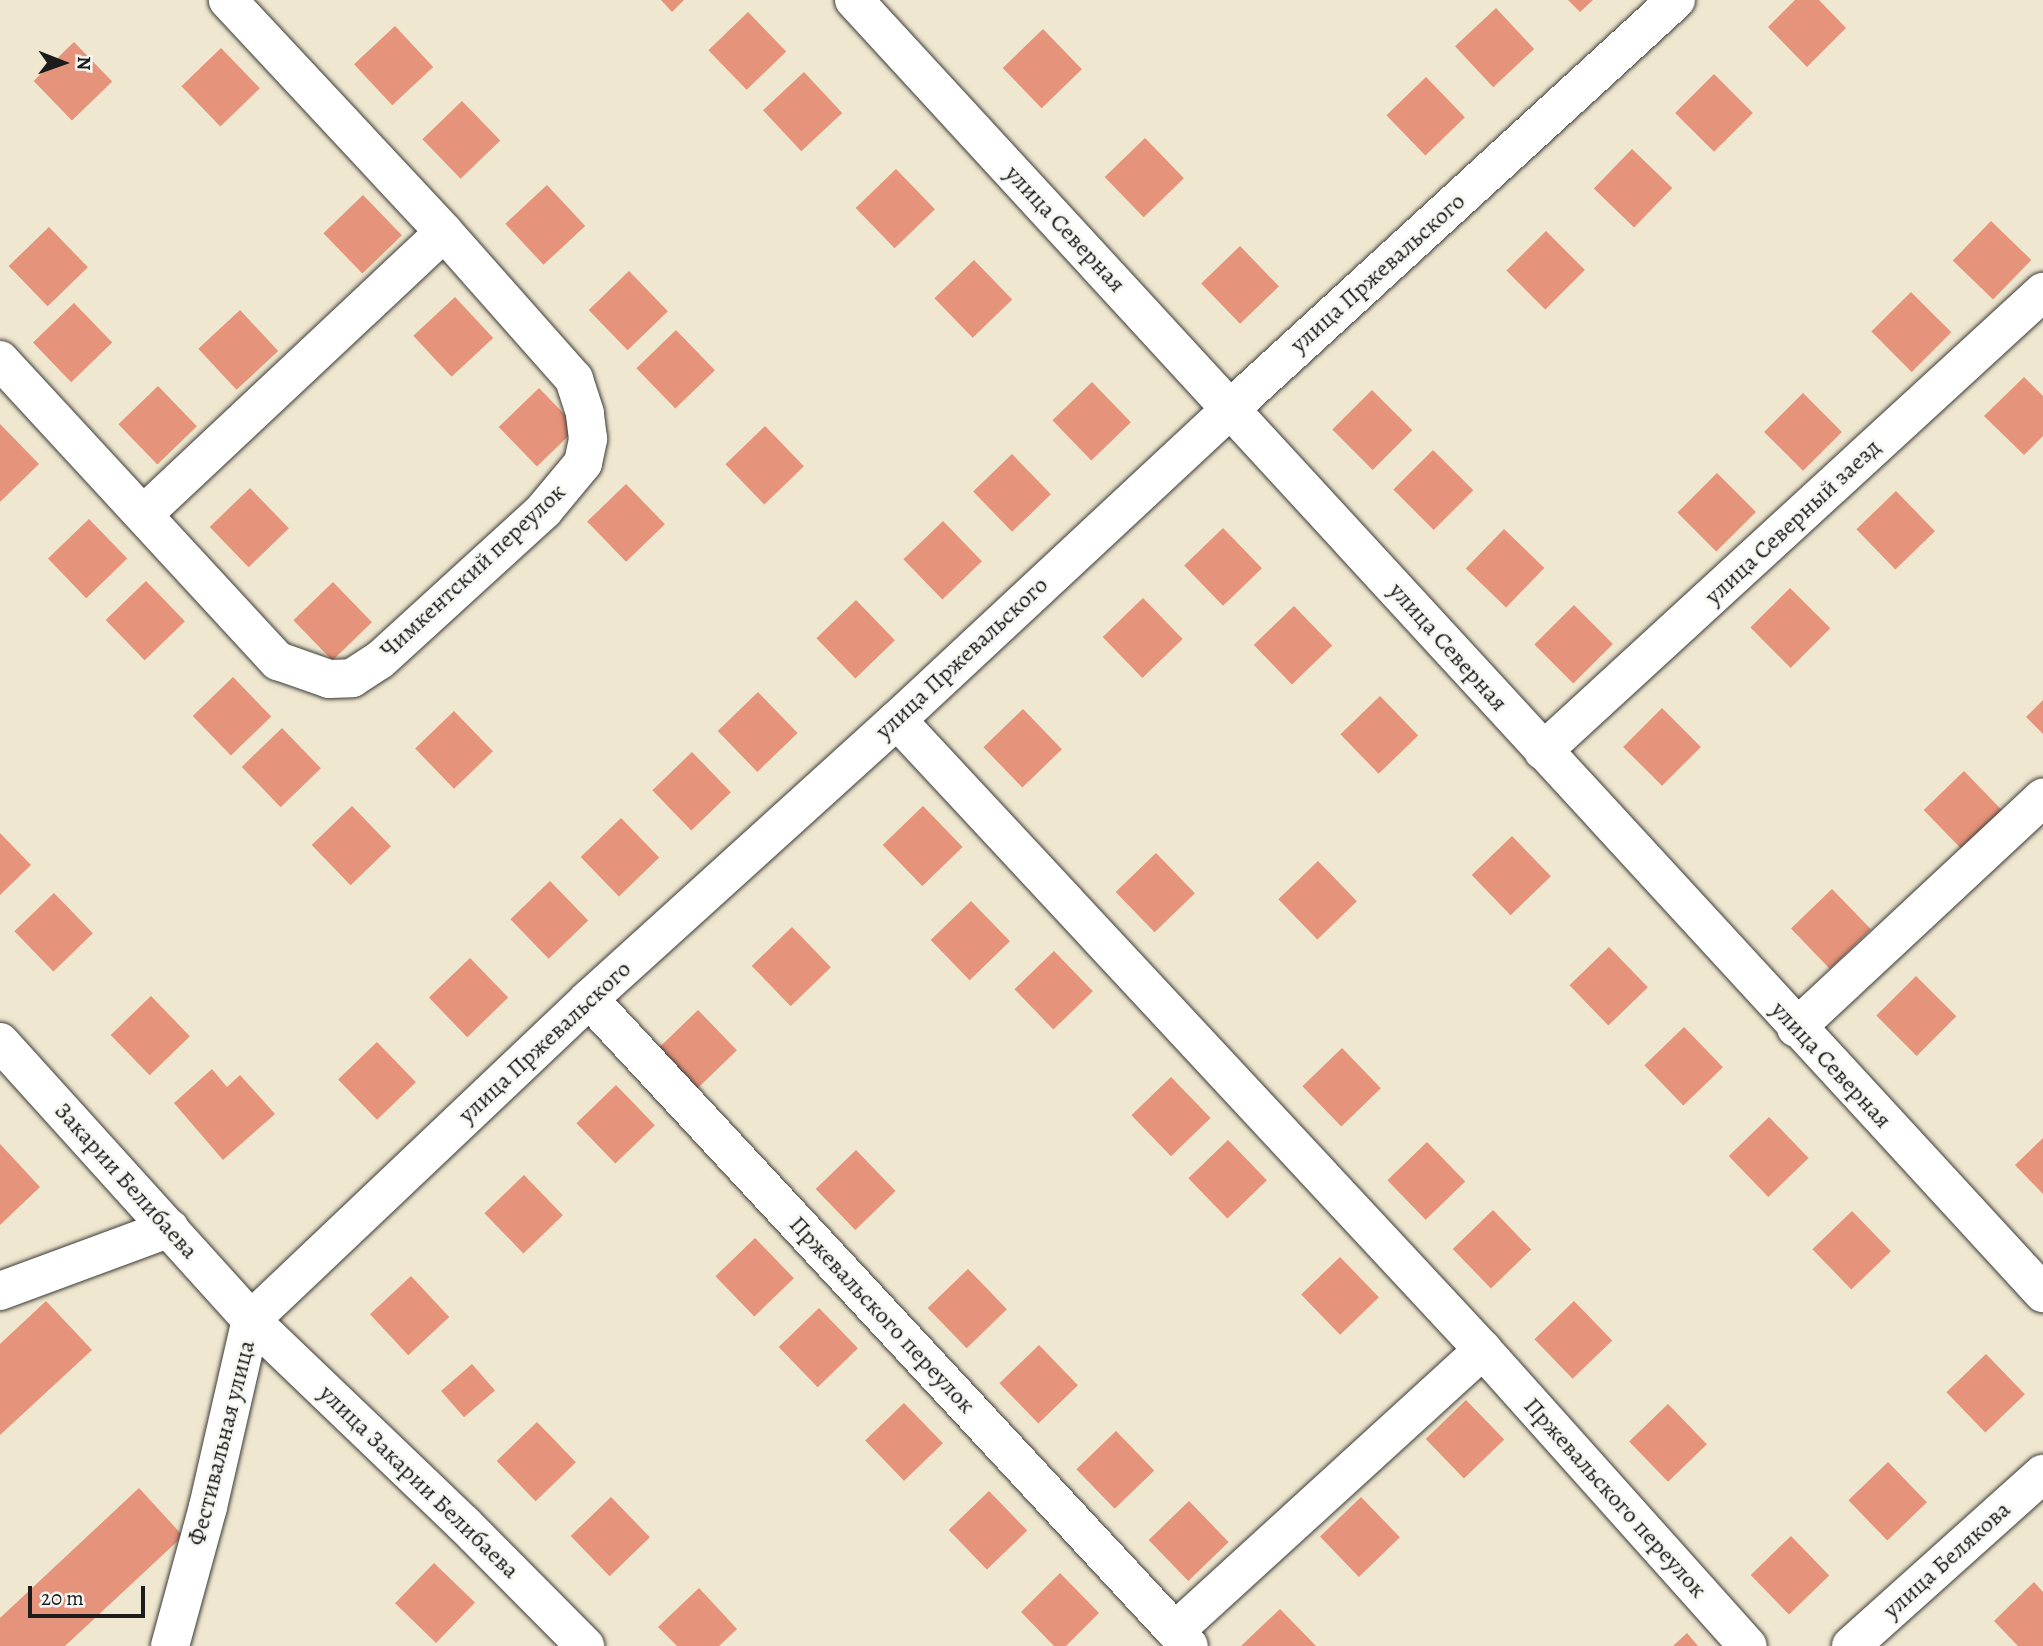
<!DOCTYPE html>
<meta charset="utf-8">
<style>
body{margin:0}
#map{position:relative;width:2043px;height:1646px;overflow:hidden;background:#efe7cf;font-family:Alegreya,serif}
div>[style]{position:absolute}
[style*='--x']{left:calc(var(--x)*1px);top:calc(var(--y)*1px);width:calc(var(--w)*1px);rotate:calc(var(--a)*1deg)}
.building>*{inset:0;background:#e5937a;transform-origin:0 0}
.roads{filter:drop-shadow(0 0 2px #3c3a37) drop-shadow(0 0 2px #3c3a37)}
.minor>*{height:38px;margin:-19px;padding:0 19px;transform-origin:19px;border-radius:19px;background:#fff}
span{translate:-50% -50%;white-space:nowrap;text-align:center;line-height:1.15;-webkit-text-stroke:5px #f6f6f2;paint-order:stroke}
.street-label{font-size:24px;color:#1c1c1c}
.north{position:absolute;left:28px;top:28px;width:70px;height:70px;-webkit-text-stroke:5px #f6f6f2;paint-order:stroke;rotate:91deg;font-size:19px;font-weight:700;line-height:28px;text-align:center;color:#1c1c1c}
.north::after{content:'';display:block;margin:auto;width:24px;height:32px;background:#1c1c1c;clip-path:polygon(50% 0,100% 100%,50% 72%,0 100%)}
.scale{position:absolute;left:28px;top:1586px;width:117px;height:32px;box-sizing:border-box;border:4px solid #1c1c1c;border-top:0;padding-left:9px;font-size:21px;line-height:24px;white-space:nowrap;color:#1c1c1c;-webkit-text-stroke:5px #f6f6f2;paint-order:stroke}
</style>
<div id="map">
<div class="building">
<div style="clip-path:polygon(661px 0,684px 0,672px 12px)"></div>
<div style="clip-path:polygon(1568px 0,1593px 0,1580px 12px)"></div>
<div style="clip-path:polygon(1795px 0,1819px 0,1846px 28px,1807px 67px,1768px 27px)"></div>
<div style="left:1496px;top:8px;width:56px;height:56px;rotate:47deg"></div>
<div style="left:748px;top:12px;width:55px;height:55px;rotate:46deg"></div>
<div style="left:395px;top:26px;width:56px;height:56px;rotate:47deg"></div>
<div style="left:1043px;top:29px;width:56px;height:56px;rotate:46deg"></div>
<div style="left:74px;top:42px;width:55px;height:56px;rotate:46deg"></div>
<div style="left:221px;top:48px;width:56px;height:55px;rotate:46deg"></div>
<div style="left:804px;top:72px;width:56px;height:56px;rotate:47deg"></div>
<div style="left:1714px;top:74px;width:55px;height:55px;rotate:45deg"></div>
<div style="left:1426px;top:77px;width:56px;height:55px;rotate:46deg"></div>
<div style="left:462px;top:101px;width:55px;height:55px;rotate:46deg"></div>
<div style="left:1145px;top:138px;width:56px;height:56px;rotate:46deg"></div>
<div style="left:1632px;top:149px;width:56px;height:55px;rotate:44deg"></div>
<div style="left:896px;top:169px;width:56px;height:56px;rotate:46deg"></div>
<div style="left:547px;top:185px;width:56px;height:57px;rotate:47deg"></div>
<div style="left:363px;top:195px;width:56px;height:55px;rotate:46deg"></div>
<div style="left:1991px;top:221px;width:56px;height:55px;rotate:44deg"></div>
<div style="left:49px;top:227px;width:56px;height:56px;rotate:46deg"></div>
<div style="left:1546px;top:231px;width:55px;height:56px;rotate:45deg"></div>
<div style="left:1240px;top:246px;width:56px;height:54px;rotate:46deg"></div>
<div style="left:974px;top:260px;width:55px;height:55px;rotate:46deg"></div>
<div style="left:629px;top:271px;width:56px;height:56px;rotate:46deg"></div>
<div style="left:1911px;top:292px;width:57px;height:56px;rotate:45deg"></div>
<div style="left:455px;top:297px;width:56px;height:57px;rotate:47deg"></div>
<div style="left:74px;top:303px;width:55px;height:57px;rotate:46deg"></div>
<div style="left:240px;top:310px;width:56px;height:57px;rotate:47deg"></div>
<div style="left:676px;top:330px;width:56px;height:55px;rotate:46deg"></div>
<div style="clip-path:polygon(2024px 377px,2043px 396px,2043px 436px,2024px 455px,1984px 416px)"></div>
<div style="left:1092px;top:382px;width:56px;height:55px;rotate:46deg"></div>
<div style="left:158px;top:386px;width:56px;height:55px;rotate:46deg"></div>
<div style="left:539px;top:388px;width:55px;height:56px;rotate:46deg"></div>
<div style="left:1372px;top:390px;width:57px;height:56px;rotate:45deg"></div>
<div style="left:1803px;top:393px;width:55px;height:55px;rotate:45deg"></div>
<div style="clip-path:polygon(0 424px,39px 464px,0 502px)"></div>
<div style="left:765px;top:426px;width:56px;height:55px;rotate:46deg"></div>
<div style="left:1433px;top:450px;width:57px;height:56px;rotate:45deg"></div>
<div style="left:1012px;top:454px;width:56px;height:54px;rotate:46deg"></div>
<div style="left:1717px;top:473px;width:55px;height:56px;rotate:45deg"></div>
<div style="left:626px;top:484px;width:56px;height:54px;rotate:46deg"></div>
<div style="left:250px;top:488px;width:56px;height:56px;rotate:46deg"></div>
<div style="left:1896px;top:491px;width:56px;height:55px;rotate:46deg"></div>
<div style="left:89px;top:519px;width:55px;height:57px;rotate:46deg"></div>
<div style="left:943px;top:521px;width:56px;height:55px;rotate:46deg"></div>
<div style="left:1223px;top:528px;width:56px;height:54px;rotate:46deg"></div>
<div style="left:1504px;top:529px;width:56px;height:55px;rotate:44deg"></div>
<div style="left:146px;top:581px;width:56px;height:56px;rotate:46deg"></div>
<div style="left:333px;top:582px;width:56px;height:55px;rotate:46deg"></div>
<div style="left:1790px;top:588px;width:57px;height:56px;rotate:45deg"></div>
<div style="left:1143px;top:598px;width:57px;height:56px;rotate:46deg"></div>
<div style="left:856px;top:600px;width:56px;height:55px;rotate:46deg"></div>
<div style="left:1574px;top:605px;width:55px;height:56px;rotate:45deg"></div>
<div style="left:1294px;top:606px;width:55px;height:56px;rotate:46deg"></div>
<div style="left:233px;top:677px;width:55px;height:56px;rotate:46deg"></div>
<div style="left:758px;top:692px;width:57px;height:56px;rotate:46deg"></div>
<div style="left:1380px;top:696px;width:55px;height:55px;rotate:46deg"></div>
<div style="clip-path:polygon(2043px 700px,2043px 734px,2026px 717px)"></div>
<div style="left:1662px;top:708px;width:55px;height:55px;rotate:45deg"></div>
<div style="left:1023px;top:709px;width:56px;height:55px;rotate:46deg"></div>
<div style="left:454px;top:711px;width:56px;height:54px;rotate:46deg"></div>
<div style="left:282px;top:728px;width:56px;height:56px;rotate:46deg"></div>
<div style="left:692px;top:752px;width:56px;height:55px;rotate:46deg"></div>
<div style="left:1964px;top:771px;width:56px;height:56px;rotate:46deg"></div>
<div style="left:352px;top:806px;width:56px;height:56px;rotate:46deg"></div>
<div style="left:923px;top:806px;width:57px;height:56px;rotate:46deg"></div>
<div style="left:621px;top:818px;width:55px;height:56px;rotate:46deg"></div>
<div style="clip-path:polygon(0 833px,31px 865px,0 895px)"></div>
<div style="left:1512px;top:836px;width:56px;height:56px;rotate:46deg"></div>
<div style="left:1156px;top:853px;width:56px;height:56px;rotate:46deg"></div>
<div style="left:1318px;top:861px;width:56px;height:55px;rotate:46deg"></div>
<div style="left:550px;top:881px;width:55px;height:55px;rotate:46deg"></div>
<div style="left:1832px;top:889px;width:56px;height:57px;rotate:46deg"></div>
<div style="left:54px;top:893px;width:56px;height:55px;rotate:46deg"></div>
<div style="left:971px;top:901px;width:56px;height:56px;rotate:46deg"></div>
<div style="left:792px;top:927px;width:56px;height:56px;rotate:46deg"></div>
<div style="left:1609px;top:947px;width:56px;height:55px;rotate:46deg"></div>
<div style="left:1054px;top:951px;width:56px;height:55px;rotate:46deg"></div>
<div style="left:470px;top:958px;width:55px;height:57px;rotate:46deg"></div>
<div style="left:1916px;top:976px;width:57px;height:56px;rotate:45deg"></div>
<div style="left:151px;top:996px;width:56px;height:56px;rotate:46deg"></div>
<div style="left:698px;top:1010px;width:56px;height:55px;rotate:46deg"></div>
<div style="left:1684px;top:1027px;width:56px;height:55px;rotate:46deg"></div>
<div style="left:377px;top:1042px;width:56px;height:54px;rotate:46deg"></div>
<div style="left:1342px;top:1048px;width:56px;height:55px;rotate:46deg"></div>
<div style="clip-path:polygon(212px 1069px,227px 1087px,240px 1075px,275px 1114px,223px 1160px,174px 1103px)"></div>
<div style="left:1171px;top:1077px;width:57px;height:55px;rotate:46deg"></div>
<div style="left:616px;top:1085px;width:56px;height:55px;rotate:46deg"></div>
<div style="left:1769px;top:1117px;width:57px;height:56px;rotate:46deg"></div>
<div style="clip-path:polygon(2043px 1138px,2043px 1194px,2015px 1165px)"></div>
<div style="left:1228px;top:1140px;width:56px;height:55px;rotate:46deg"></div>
<div style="left:1427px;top:1142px;width:55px;height:55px;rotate:46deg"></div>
<div style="clip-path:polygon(0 1144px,40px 1187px,0 1225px)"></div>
<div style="left:856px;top:1150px;width:57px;height:56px;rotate:46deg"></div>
<div style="left:524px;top:1175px;width:56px;height:55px;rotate:46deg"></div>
<div style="left:1493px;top:1210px;width:55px;height:56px;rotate:46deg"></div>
<div style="left:1852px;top:1211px;width:56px;height:55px;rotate:46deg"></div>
<div style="left:755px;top:1238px;width:56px;height:55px;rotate:46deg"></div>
<div style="left:1340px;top:1257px;width:56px;height:54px;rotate:46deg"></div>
<div style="left:968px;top:1269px;width:56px;height:56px;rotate:46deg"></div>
<div style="left:411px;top:1276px;width:56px;height:56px;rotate:47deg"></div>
<div style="clip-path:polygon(46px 1301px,92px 1350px,0 1435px,0 1344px)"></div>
<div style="left:1574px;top:1301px;width:55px;height:55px;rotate:46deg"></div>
<div style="left:819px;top:1308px;width:56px;height:56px;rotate:46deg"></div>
<div style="left:1039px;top:1345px;width:56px;height:55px;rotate:46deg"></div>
<div style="left:1986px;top:1354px;width:56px;height:55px;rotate:46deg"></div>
<div style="left:472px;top:1364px;width:35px;height:41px;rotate:49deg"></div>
<div style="left:1466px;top:1400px;width:55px;height:56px;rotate:46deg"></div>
<div style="left:904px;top:1403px;width:56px;height:54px;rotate:46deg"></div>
<div style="left:1668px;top:1404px;width:56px;height:54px;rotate:46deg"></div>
<div style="left:537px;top:1422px;width:56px;height:56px;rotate:46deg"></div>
<div style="left:1116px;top:1431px;width:55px;height:55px;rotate:46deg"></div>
<div style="left:1888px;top:1462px;width:56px;height:55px;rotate:46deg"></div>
<div style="clip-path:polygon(139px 1488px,183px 1536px,65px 1646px,0 1646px,0 1618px)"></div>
<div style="left:989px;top:1491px;width:55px;height:56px;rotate:46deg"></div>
<div style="left:611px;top:1497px;width:56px;height:56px;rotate:46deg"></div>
<div style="left:1361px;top:1497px;width:56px;height:57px;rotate:46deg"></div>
<div style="left:1189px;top:1501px;width:57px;height:56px;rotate:46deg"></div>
<div style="left:1791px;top:1536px;width:55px;height:56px;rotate:46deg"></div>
<div style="left:434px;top:1563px;width:57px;height:56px;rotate:44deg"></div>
<div style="clip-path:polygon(1060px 1573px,1099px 1613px,1066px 1646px,1054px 1646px,1021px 1612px)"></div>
<div style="clip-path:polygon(2034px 1582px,2043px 1592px,2043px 1646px,2018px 1646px,1994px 1621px)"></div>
<div style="clip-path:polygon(699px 1588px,737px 1629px,719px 1646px,677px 1646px,658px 1627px)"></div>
<div style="clip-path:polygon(1280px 1609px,1316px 1646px,1241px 1646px)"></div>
<div style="clip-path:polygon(1687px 1633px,1698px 1646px,1673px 1646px)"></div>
</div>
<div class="roads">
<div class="minor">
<div style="--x:854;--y:0;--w:1757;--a:47.4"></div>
<div style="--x:0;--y:360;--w:410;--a:47.3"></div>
<div style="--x:278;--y:661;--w:54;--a:19.4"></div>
<div style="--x:329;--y:679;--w:23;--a:-2"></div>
<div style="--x:352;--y:678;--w:33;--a:-33"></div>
<div style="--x:380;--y:660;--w:222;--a:-42.4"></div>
<div style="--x:544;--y:510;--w:61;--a:-50.3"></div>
<div style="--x:583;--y:463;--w:25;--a:-78"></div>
<div style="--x:588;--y:439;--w:26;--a:-97"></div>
<div style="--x:585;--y:413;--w:36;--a:-108"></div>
<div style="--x:574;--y:379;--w:196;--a:-131.5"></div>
<div style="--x:444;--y:232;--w:317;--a:-133"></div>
<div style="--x:145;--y:513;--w:410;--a:-43.2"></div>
<div style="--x:897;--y:720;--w:860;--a:47.07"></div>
<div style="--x:1483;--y:1350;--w:397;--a:48.2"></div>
<div style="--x:1543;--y:751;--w:679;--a:-42.55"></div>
<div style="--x:589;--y:999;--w:882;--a:47.16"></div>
<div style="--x:1796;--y:1028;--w:338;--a:-43"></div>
<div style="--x:0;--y:1042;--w:375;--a:47.9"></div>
<div style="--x:251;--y:1320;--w:295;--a:43.8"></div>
<div style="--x:464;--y:1524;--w:172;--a:45.2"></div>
<div style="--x:0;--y:1291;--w:181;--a:-20.3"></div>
<div style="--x:251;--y:1320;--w:466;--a:-43.5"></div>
<div style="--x:589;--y:999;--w:416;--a:-42.2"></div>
<div style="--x:897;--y:720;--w:456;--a:-43"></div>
<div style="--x:1230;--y:409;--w:605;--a:-42.52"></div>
<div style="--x:1175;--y:1631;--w:417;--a:-42.4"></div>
<div style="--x:170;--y:1646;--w:144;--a:-74.7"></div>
<div style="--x:208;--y:1507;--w:192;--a:-77.1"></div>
<div style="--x:1851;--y:1646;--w:258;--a:-41.9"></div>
</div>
</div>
<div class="street-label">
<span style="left:1065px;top:229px;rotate:47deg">улица Северная</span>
<span style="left:1378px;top:273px;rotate:-42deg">улица Пржевальского</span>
<span style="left:1793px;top:522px;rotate:-43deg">улица Северный заезд</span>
<span style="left:473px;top:571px;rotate:-43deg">Чимкентский переулок</span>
<span style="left:1448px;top:647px;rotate:48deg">улица Северная</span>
<span style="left:962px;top:658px;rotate:-43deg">улица Пржевальского</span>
<span style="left:545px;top:1042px;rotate:-43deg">улица Пржевальского</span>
<span style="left:1831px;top:1065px;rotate:47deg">улица Северная</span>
<span style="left:126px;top:1181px;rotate:48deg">Закарии Белибаева</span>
<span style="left:882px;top:1315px;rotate:47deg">Пржевальского переулок</span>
<span style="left:222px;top:1443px;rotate:-76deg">Фестивальная улица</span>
<span style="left:419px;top:1482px;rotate:44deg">улица Закарии Белибаева</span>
<span style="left:1615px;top:1498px;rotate:48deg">Пржевальского переулок</span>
<span style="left:1947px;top:1560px;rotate:-42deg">улица Белякова</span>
</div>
<div class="north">N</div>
<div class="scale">20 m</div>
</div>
